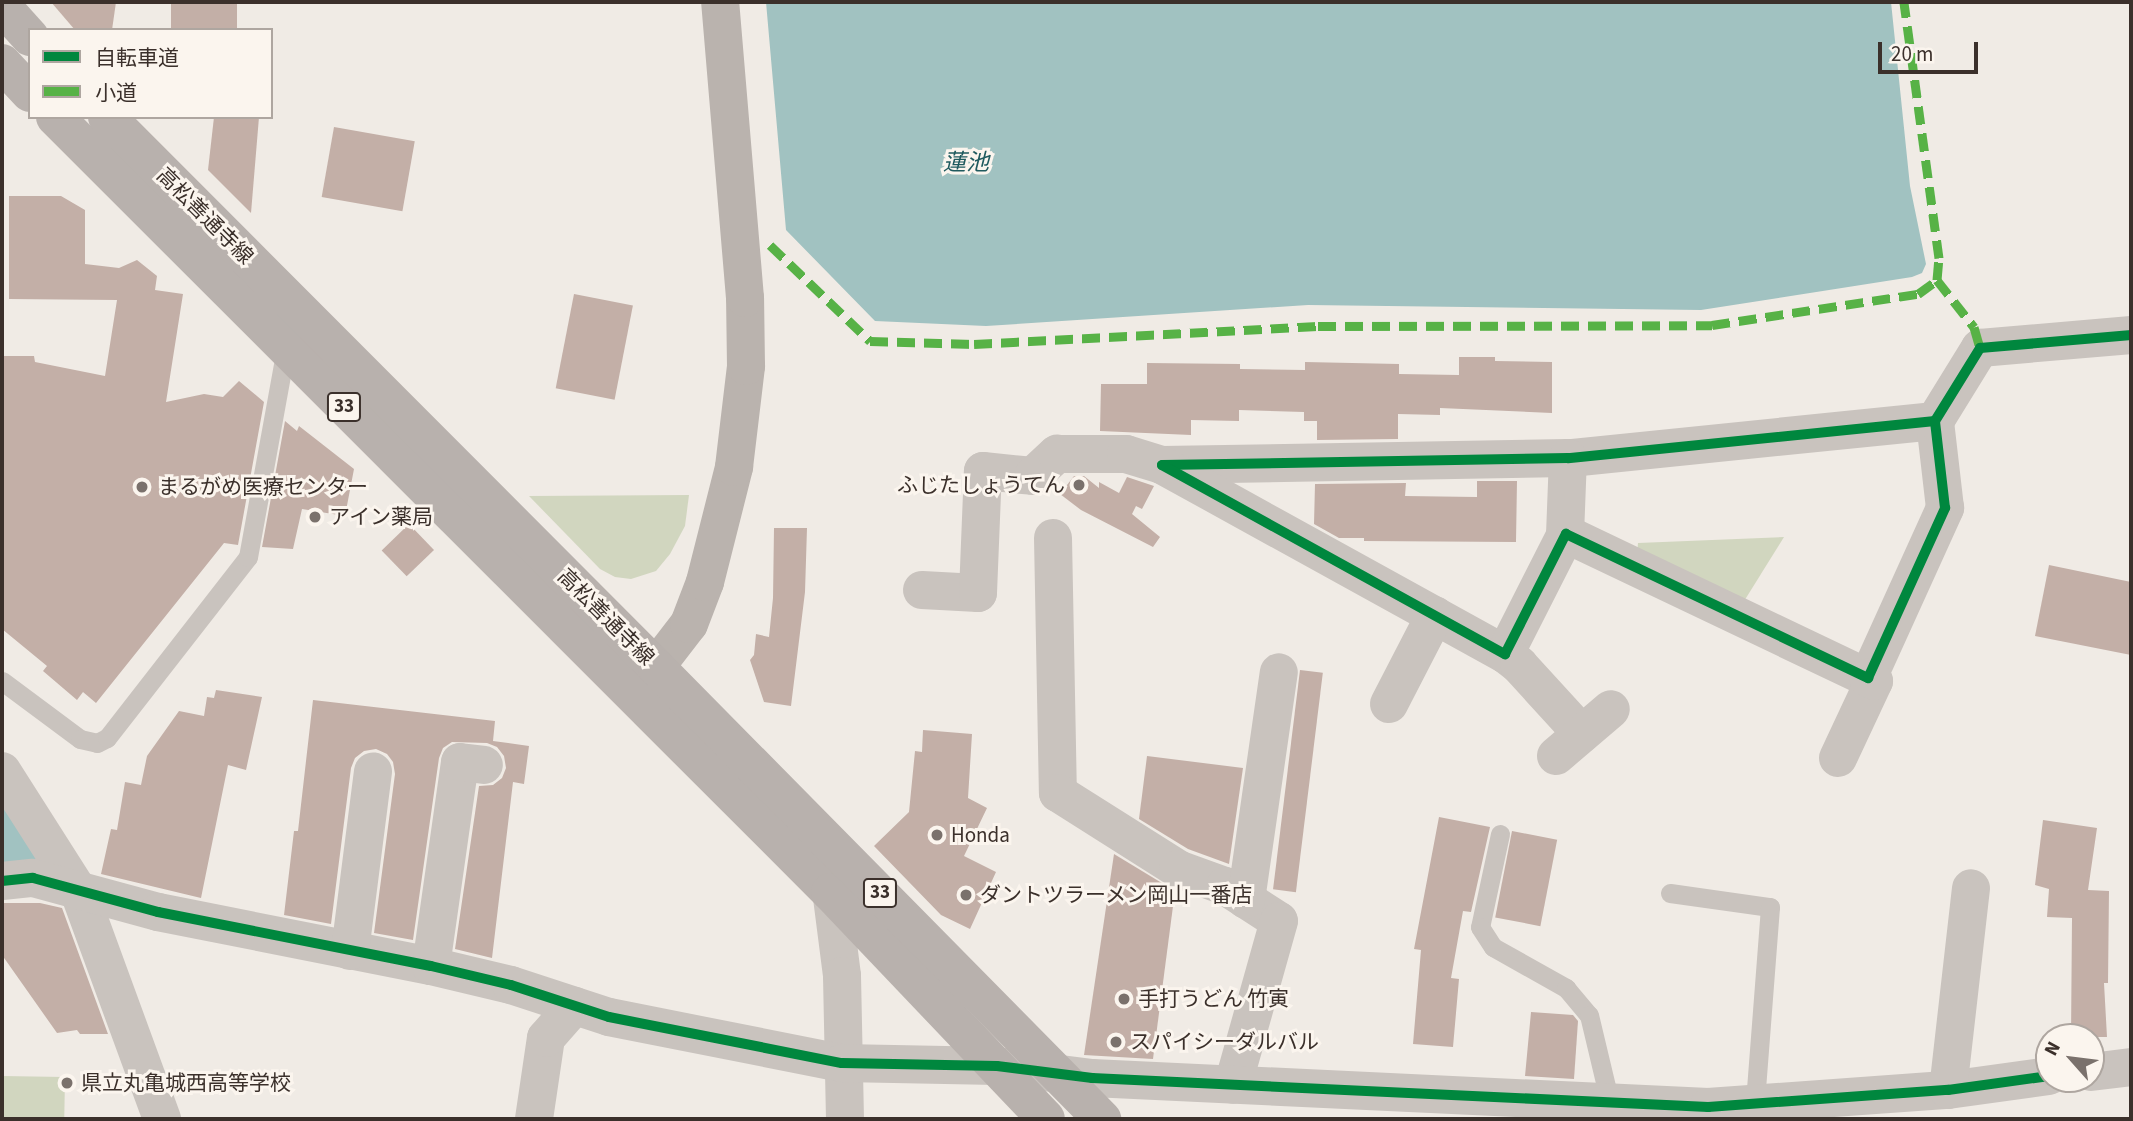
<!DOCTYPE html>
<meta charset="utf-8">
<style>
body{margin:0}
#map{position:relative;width:2133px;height:1121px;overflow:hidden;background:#f0ebe5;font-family:"Source Sans 3","Noto Sans JP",sans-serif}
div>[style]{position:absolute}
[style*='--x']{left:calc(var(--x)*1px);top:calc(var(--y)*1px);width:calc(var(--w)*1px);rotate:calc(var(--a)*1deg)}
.green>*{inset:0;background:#d1d6bf;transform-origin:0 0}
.water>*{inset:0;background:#a1c2c1}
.building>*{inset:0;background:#c3afa7;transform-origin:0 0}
.lane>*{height:19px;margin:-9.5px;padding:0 9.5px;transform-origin:9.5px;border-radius:9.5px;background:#c9c3be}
.street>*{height:38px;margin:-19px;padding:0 19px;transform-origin:19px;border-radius:19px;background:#c9c3be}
.secondary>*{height:38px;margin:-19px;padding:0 19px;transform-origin:19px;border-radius:19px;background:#bab3ae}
.primary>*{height:38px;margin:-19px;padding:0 19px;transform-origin:19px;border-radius:19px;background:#b8b1ad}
.quiet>*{height:9px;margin-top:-4.5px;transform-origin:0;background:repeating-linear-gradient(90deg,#57b246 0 18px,transparent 0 27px)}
.cycleway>*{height:10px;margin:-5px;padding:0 5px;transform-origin:5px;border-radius:5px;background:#00873e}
.dots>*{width:19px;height:19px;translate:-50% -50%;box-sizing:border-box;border:4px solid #fbf5ee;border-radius:50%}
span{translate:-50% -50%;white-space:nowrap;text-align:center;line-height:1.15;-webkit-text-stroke:6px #fbf5ee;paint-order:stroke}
.shield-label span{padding:2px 5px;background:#fbf5ee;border:2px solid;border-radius:5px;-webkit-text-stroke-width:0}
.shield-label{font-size:19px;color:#3b302b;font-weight:700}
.street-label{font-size:21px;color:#3b302b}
.poi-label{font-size:21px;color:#3b302b}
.right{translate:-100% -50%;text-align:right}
.left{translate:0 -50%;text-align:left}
.water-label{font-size:23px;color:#1f5a5e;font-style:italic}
.frame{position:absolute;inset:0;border:4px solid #3b302b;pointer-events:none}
.legend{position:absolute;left:28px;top:28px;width:245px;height:91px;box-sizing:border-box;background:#fbf5ee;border:2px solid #aea6a0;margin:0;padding:9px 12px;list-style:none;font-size:21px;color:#3b302b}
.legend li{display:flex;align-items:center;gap:14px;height:35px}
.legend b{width:35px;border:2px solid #aea6a0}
.north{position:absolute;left:2035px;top:1023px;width:70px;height:70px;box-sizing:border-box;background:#fbf5ee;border:2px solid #aea6a0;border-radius:50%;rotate:298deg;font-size:19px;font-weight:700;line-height:28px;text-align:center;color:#3b302b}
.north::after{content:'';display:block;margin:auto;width:24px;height:32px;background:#7a716c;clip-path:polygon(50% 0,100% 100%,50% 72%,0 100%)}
.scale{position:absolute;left:1878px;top:42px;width:100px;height:32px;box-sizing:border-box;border:4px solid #3b302b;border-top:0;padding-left:9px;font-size:21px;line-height:24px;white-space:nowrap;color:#3b302b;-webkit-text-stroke:5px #fbf5ee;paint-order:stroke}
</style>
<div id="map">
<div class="green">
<div style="clip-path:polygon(689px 495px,685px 526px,670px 554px,656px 571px,631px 579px,615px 577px,600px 569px,529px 496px)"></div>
<div style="clip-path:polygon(1784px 537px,1741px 606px,1637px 555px,1638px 543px)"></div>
<div style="left:2px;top:1076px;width:63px;height:43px;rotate:1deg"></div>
</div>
<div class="water">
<div style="clip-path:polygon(766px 2px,1891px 2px,1910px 186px,1926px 264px,1922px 273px,1912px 277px,1701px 310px,1308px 305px,986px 326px,875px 321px,786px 230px)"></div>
<div style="clip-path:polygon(2px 790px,43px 858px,2px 866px)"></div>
</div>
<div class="building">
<div style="clip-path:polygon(51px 2px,116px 2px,112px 30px,75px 30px)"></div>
<div style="left:171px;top:2px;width:66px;height:28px"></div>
<div style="clip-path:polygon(214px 117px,259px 117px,251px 213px,208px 170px)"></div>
<div style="left:334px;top:127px;width:82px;height:71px;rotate:10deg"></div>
<div style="clip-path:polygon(9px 196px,61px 196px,85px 210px,85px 264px,119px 268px,137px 260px,157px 276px,155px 290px,183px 294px,166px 402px,204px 394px,223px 397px,239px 381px,264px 402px,238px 545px,224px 543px,96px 703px,83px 692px,77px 700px,43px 671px,47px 666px,2px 629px,2px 356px,34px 356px,35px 362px,105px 376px,117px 300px,9px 299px)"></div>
<div style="left:574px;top:294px;width:60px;height:96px;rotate:11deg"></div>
<div style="clip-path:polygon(1459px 357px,1495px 357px,1495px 361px,1552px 362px,1552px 413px,1440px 408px,1440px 415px,1398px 414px,1398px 439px,1317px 440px,1317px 421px,1304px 421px,1304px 412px,1239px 410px,1239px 421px,1191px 420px,1191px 435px,1100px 431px,1101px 384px,1147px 384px,1147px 363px,1240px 364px,1240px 369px,1305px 370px,1305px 362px,1399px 364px,1399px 374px,1459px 375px)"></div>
<div style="clip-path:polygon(285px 421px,297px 431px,299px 426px,354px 469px,345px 516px,302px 509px,293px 549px,262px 547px)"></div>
<div style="clip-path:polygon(1074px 476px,1084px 476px,1099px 488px,1099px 482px,1119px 493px,1127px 477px,1154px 486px,1142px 509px,1136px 506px,1132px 514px,1160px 537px,1153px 547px,1081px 510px,1060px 494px)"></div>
<div style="clip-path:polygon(1477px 481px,1517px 481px,1516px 542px,1364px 541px,1364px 538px,1339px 538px,1314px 524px,1315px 484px,1406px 483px,1405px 496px,1477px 497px)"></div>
<div style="left:409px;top:524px;width:36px;height:38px;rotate:46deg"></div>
<div style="clip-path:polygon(774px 528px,807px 528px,805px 592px,791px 706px,764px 702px,750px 660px,754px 655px,756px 634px,769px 637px,773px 598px)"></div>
<div style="clip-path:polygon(2049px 565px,2131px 582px,2131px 655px,2035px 636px)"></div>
<div style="left:1300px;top:670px;width:23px;height:221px;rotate:7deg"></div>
<div style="clip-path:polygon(216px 690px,262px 697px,246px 770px,228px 765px,201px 898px,101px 874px,111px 829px,117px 830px,125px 782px,141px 785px,147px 756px,179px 711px,204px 716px,207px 697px,214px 698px)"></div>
<div style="clip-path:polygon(313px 700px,495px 721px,493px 741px,529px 746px,524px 784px,513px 782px,492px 958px,455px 949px,479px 786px,493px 785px,502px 778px,506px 768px,504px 756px,497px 747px,487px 743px,452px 742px,443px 748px,439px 758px,413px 940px,374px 933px,395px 774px,393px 762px,387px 754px,376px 749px,364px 751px,355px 758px,351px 768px,331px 924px,284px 915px,294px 831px,298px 831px)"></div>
<div style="clip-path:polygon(923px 730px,972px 734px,968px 798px,987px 808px,964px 856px,996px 872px,970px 929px,941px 915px,874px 846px,909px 812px,915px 751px,922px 752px)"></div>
<div style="clip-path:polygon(1147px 756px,1243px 768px,1229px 864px,1188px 849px,1139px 819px)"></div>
<div style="clip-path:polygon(1439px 817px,1490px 827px,1471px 912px,1463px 911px,1451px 978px,1459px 979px,1453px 1047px,1413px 1044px,1421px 950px,1414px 949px)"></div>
<div style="clip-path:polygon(2043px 820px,2097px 828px,2088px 890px,2109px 891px,2108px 983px,2104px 983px,2107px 1037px,2071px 1037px,2072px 918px,2047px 917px,2049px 889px,2035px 885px)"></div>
<div style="left:1512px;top:831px;width:46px;height:88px;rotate:11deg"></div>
<div style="clip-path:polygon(1114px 854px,1175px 891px,1153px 1059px,1084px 1055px)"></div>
<div style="clip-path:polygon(2px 903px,40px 903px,62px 908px,108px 1034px,80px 1034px,77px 1030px,57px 1033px,2px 955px)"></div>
<div style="clip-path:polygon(1531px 1012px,1573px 1015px,1578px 1021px,1574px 1079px,1525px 1076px)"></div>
</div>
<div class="lane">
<div style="--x:2;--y:681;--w:97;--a:36.6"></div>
<div style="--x:80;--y:739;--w:17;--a:13"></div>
<div style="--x:97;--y:743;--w:11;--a:-27"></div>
<div style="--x:107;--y:738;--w:229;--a:-52.1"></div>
<div style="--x:248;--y:557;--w:212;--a:-79.7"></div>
<div style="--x:1500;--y:834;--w:95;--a:102.1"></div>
<div style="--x:1480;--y:927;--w:24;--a:57"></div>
<div style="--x:1493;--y:947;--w:84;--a:29.3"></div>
<div style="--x:1566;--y:988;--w:35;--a:50"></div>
<div style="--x:1589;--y:1015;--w:90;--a:76.6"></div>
<div style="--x:1670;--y:893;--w:101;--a:8"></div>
<div style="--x:1770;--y:907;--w:198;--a:94.4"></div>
</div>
<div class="street">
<div style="--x:1935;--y:421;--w:369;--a:174.2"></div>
<div style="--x:1568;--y:458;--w:406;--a:179"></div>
<div style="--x:1162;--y:465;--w:392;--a:28.9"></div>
<div style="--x:1505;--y:654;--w:135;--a:-63.1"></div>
<div style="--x:1566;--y:534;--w:335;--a:25.5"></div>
<div style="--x:1868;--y:678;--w:187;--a:-65.6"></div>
<div style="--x:1945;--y:508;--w:88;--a:-96.6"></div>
<div style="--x:1935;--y:421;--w:86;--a:-58.3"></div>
<div style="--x:1980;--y:348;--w:152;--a:-4.9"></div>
<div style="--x:1565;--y:535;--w:77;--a:-87.8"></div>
<div style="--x:1053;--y:538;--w:255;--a:88.9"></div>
<div style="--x:1058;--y:793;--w:142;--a:32.3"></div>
<div style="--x:1178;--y:869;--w:50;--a:19.9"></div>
<div style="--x:1225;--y:886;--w:64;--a:32.9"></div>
<div style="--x:1279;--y:921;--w:170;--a:105.7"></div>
<div style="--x:922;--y:590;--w:56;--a:3.1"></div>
<div style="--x:978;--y:593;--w:122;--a:-87.7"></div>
<div style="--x:983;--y:471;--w:50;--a:5.7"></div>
<div style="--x:1033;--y:476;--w:33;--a:-43"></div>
<div style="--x:1057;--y:454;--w:69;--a:0"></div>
<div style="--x:1126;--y:454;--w:38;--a:17"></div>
<div style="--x:1505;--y:654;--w:18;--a:38"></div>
<div style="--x:1519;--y:665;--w:93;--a:47.6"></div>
<div style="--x:1389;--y:704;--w:100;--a:-62.7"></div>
<div style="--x:1556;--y:756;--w:72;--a:-40.5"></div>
<div style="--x:1838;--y:758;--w:85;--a:-64.9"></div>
<div style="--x:1874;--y:681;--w:7;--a:-153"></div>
<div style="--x:2;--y:771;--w:143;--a:57.5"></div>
<div style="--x:79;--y:892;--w:242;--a:69.9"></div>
<div style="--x:829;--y:874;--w:103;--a:82.7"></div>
<div style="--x:842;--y:976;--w:143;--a:88.8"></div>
<div style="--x:2;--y:881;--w:31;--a:-6"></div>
<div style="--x:33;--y:878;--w:130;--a:15.2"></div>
<div style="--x:158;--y:912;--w:278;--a:11.2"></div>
<div style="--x:431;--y:966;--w:82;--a:13.4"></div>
<div style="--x:511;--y:985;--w:103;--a:18.1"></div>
<div style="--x:609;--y:1017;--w:237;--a:11.2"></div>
<div style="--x:842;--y:1063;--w:155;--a:1.1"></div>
<div style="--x:997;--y:1066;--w:96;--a:7.2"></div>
<div style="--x:1092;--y:1078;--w:617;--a:2.7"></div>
<div style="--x:1708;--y:1107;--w:241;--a:-4.1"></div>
<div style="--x:1948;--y:1090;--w:102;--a:-7.9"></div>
<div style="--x:1246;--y:900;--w:230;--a:-81.8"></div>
<div style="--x:350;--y:951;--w:181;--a:-82.7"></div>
<div style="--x:431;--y:966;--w:206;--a:-81.9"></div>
<div style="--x:460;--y:762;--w:24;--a:7"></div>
<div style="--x:2091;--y:1072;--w:40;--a:-7.1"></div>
<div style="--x:1948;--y:1090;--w:203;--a:-83.5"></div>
<div style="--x:534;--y:1119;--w:82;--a:-81.6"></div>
<div style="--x:546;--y:1038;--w:43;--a:-48.8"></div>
</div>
<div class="secondary">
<div style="--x:635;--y:694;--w:88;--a:-52.4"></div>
<div style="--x:689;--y:624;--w:45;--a:-69.1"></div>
<div style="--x:705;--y:582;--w:119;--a:-75.8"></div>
<div style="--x:734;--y:467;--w:102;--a:-83.2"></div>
<div style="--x:746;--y:366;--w:68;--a:-90.8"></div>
<div style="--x:745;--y:298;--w:297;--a:-94.8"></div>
</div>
<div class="primary">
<div style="--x:2;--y:6;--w:42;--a:47.9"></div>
<div style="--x:2;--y:63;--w:41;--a:47"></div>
<div style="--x:55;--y:117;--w:1096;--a:45"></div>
<div style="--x:830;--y:892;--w:313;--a:46.4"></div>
<div style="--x:107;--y:117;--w:779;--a:45.05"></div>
<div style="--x:657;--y:668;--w:634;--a:45.38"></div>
</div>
<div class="quiet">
<div style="--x:770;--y:245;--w:139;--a:43.8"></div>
<div style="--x:870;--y:341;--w:104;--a:1.7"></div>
<div style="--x:974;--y:344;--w:344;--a:-3"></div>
<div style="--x:1318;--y:326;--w:394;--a:-0.1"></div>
<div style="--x:1712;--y:325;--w:208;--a:-8.6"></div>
<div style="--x:1918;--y:294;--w:24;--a:-36"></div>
<div style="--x:1937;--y:280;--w:22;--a:-85"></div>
<div style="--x:1939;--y:258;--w:258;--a:-97.8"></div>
<div style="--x:1937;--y:280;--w:60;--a:51.8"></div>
<div style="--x:1974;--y:327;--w:22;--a:74"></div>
</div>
<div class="cycleway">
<div style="--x:1935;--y:421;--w:369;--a:174.2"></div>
<div style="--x:1568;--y:458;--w:406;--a:179"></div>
<div style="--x:1162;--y:465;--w:392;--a:28.9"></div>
<div style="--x:1505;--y:654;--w:135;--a:-63.1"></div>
<div style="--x:1566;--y:534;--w:335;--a:25.5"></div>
<div style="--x:1868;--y:678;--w:187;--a:-65.6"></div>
<div style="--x:1945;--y:508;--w:88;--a:-96.6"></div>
<div style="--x:1935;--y:421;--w:86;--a:-58.3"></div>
<div style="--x:1980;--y:348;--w:152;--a:-4.9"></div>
<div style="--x:2;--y:881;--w:31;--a:-6"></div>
<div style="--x:33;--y:878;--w:130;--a:15.2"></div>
<div style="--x:158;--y:912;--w:278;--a:11.2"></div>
<div style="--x:431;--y:966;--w:82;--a:13.4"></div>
<div style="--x:511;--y:985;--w:103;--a:18.1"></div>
<div style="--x:609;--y:1017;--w:237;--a:11.2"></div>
<div style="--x:842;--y:1063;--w:155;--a:1.1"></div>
<div style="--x:997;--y:1066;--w:96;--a:7.2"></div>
<div style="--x:1092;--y:1078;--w:617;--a:2.7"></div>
<div style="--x:1708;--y:1107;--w:241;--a:-4.1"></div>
<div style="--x:1948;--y:1090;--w:102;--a:-7.9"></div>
</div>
<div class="dots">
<div style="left:1079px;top:485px;background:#7a716c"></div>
<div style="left:142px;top:487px;background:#7a716c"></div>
<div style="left:315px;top:517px;background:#7a716c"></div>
<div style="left:937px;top:835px;background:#7a716c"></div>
<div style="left:966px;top:895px;background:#7a716c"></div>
<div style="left:1124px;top:999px;background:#7a716c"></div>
<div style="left:1116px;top:1042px;background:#7a716c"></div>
<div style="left:67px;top:1083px;background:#7a716c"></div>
</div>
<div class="shield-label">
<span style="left:344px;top:407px">33</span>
<span style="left:880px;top:893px">33</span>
</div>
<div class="street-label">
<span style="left:205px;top:216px;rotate:45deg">高松善通寺線</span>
<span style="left:606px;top:617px;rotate:45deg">高松善通寺線</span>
</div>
<div class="poi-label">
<span class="right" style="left:1065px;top:485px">ふじたしょうてん</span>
<span class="left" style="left:158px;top:487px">まるがめ医療センター</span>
<span class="left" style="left:329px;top:517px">アイン薬局</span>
<span class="left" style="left:951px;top:835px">Honda</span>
<span class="left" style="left:980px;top:895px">ダントツラーメン岡山一番店</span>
<span class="left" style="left:1138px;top:999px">手打うどん 竹寅</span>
<span class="left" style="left:1130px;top:1042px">スパイシーダルバル</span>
<span class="left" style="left:81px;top:1083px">県立丸亀城西高等学校</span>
</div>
<div class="water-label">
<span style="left:966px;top:163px">蓮池</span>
</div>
<div class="frame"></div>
<ul class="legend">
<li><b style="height:9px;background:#00873e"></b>自転車道</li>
<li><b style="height:9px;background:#57b246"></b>小道</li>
</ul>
<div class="north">N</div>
<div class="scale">20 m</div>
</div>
